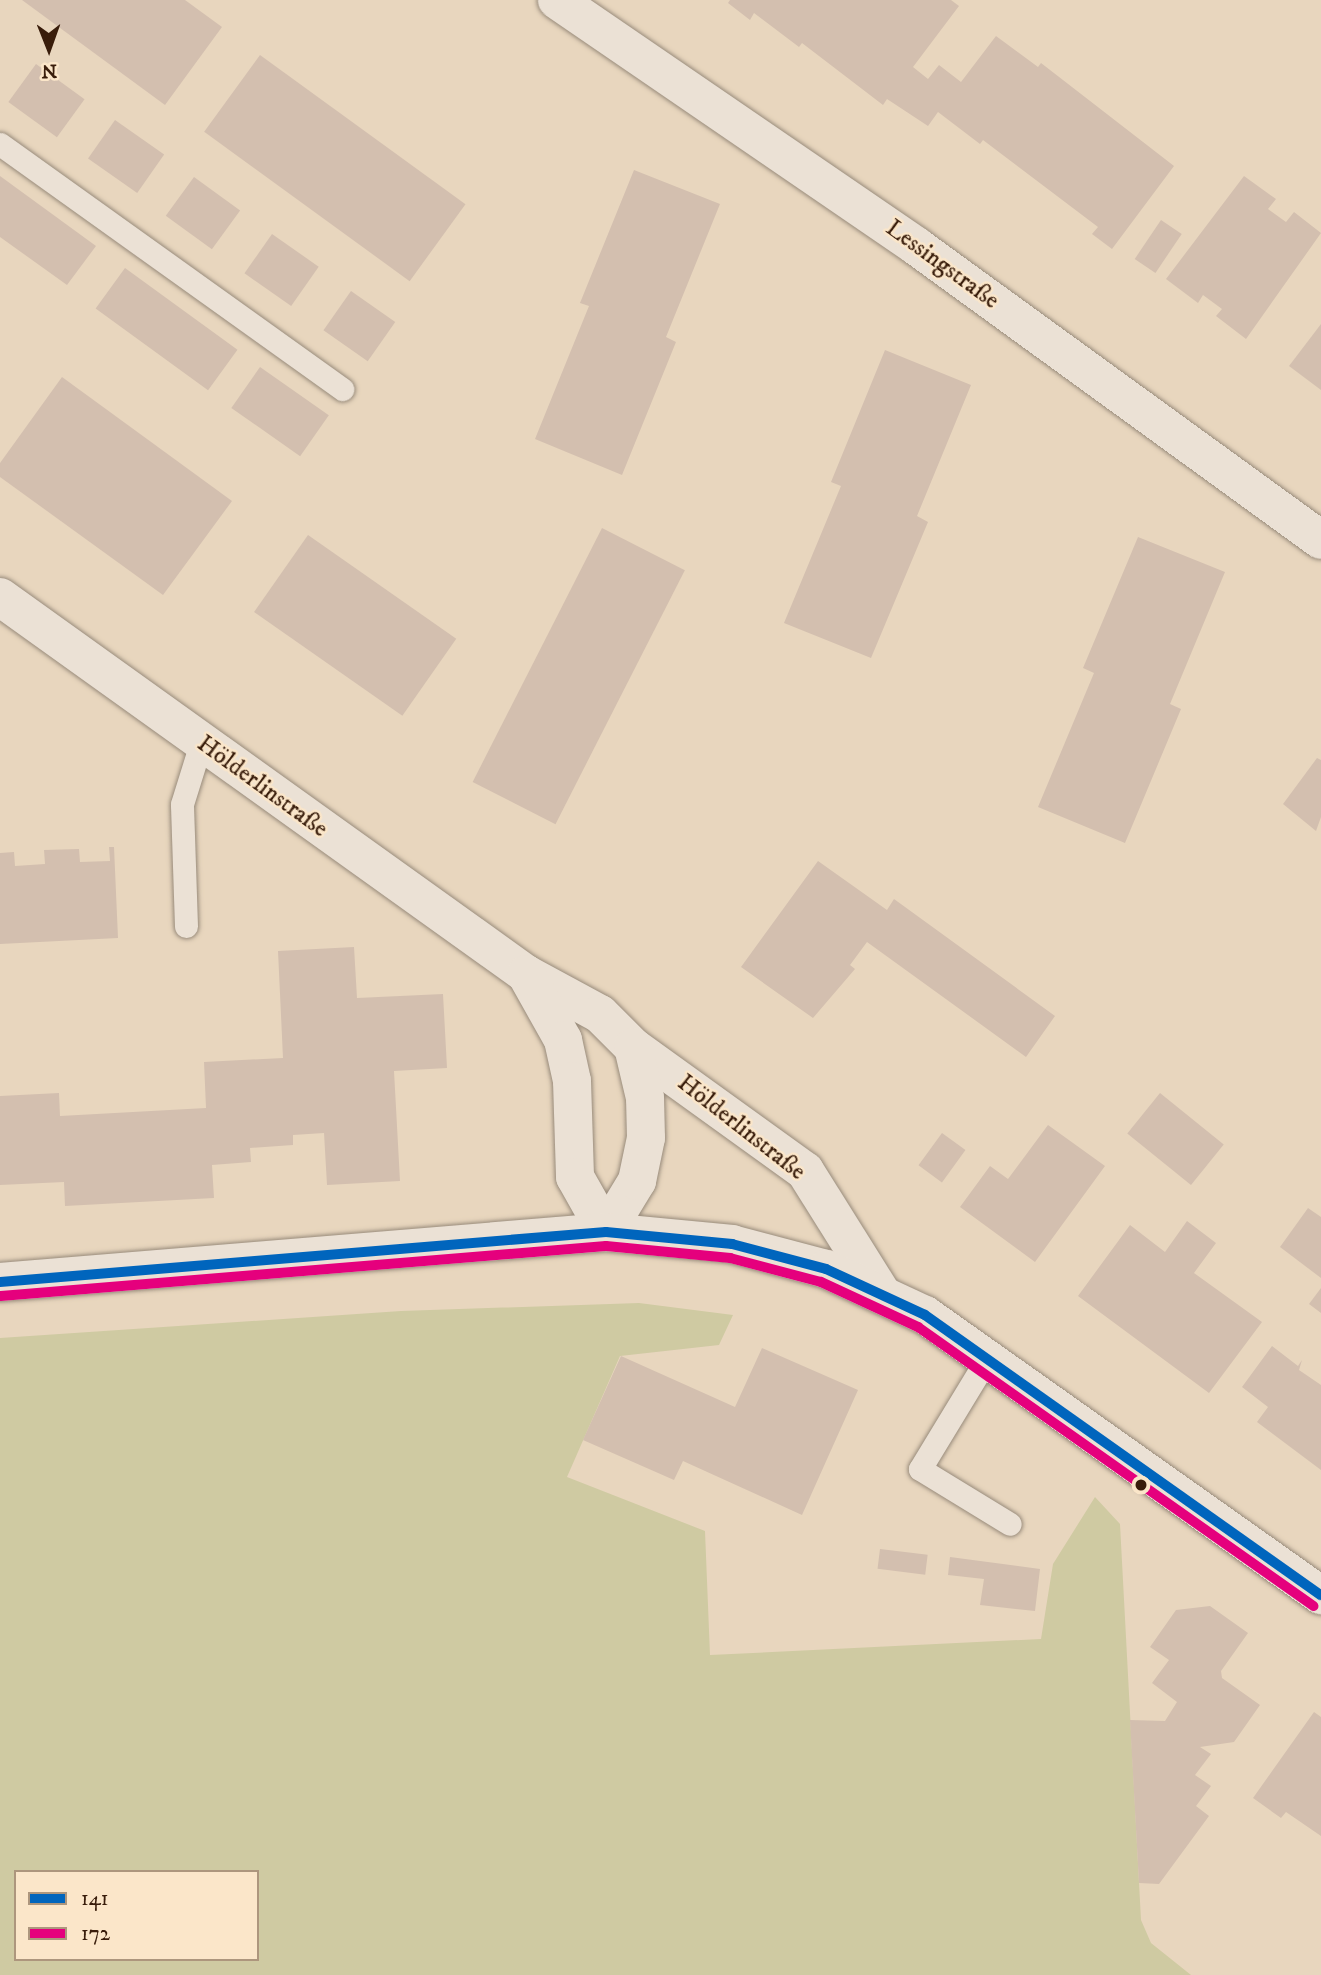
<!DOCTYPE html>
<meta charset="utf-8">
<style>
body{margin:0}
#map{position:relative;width:1321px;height:1975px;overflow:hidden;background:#e8d6be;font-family:"IM FELL DW Pica",serif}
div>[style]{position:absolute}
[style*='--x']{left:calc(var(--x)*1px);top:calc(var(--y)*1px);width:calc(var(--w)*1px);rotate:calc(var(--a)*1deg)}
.green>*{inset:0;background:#cfcaa2}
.building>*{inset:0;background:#d3bfaf;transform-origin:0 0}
.roads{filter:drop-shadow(0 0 2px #988b7b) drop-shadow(0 0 2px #988b7b)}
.lane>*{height:23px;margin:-11.5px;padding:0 11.5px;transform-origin:11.5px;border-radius:11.5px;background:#ebe1d5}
.street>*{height:38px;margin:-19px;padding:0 19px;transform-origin:19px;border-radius:19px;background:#ebe1d5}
.secondary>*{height:38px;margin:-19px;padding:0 19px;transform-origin:19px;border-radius:19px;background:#ebe1d5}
.bus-1>*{height:10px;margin:-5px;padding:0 5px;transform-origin:5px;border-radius:5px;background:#0065bd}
.bus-2>*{height:10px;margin:-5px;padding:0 5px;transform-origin:5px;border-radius:5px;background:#e5007d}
.dots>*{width:19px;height:19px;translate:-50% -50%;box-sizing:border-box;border:4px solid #fbe6c9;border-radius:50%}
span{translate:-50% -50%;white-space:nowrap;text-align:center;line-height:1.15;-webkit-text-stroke:5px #fbe6c9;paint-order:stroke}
.street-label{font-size:24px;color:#391d0b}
.legend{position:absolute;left:14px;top:1870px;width:245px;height:91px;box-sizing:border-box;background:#fbe6c9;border:2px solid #ad967d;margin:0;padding:9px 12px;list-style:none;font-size:21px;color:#391d0b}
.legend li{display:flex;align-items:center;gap:14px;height:35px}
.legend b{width:35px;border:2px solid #ad967d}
.north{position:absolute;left:14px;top:14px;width:70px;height:70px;-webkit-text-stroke:5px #fbe6c9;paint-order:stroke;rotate:179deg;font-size:19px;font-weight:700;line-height:28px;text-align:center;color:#391d0b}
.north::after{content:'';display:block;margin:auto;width:24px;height:32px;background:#391d0b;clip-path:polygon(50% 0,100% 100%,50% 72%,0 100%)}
</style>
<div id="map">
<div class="green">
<div style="clip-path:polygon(evenodd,639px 1303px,733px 1315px,719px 1345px,620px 1356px,567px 1477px,705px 1531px,710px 1655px,1041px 1639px,1053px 1564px,1095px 1497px,1120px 1524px,1141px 1920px,1151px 1943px,1191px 1975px,0 1975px,0 1338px,401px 1311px,639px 1303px,16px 1872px,257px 1872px,257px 1959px,16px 1959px,16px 1872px)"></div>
</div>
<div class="building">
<div style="clip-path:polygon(22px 0,185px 0,222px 27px,165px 105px)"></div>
<div style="clip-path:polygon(730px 0,951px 0,959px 6px,913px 67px,928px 79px,939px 65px,961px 82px,996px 36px,1038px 67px,1041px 63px,1174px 166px,1112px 249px,1092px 234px,1098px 227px,983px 140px,980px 144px,938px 112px,928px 126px,887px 99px,883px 105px,802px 43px,799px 47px,754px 13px,750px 20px,728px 3px)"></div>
<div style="left:260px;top:55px;width:254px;height:95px;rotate:36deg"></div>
<div style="left:36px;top:64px;width:60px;height:47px;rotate:36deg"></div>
<div style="left:115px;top:120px;width:60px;height:47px;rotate:35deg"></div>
<div style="clip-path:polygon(634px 170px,720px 204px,666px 337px,676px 342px,622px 475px,535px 439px,589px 306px,580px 303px)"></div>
<div style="clip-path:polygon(0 176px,96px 246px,67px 285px,0 237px)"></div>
<div style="clip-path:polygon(1244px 176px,1276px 199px,1268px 209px,1286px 222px,1294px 212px,1321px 233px,1246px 339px,1216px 316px,1222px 309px,1203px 295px,1198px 303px,1166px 279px)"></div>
<div style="left:194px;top:177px;width:57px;height:48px;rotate:36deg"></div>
<div style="left:1161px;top:220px;width:25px;height:47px;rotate:34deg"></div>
<div style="left:272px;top:234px;width:57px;height:48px;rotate:35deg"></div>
<div style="left:125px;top:268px;width:139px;height:50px;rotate:36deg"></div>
<div style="left:351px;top:291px;width:54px;height:48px;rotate:35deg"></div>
<div style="clip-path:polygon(1321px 324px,1321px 390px,1289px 366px)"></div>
<div style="clip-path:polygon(885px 350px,971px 385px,917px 516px,928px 522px,871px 658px,784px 623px,841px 486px,831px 482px)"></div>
<div style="left:260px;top:367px;width:84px;height:50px;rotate:35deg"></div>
<div style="clip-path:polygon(62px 377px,232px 501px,163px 595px,0 477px,0 463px)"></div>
<div style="left:602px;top:528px;width:93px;height:285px;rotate:27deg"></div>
<div style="left:308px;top:535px;width:181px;height:94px;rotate:35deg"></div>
<div style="clip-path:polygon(1138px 537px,1225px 572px,1170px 704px,1181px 709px,1125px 843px,1038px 807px,1094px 673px,1083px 668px)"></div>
<div style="clip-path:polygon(1317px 758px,1321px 760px,1321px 817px,1316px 831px,1283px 804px)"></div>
<div style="clip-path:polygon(109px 847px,114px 847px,118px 938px,0 944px,0 853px,14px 852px,15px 866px,45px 864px,44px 850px,79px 849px,80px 862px,110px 861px)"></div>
<div style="clip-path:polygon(818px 861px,887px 910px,894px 899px,1055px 1016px,1026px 1057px,867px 942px,850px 965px,855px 969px,813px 1018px,741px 967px)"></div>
<div style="clip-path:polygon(354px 947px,357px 998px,443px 994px,447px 1068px,394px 1071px,400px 1181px,327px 1185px,324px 1133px,293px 1135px,293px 1145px,250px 1148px,251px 1162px,212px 1165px,214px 1198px,65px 1206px,64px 1182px,0 1185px,0 1096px,59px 1093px,60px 1116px,206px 1108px,204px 1062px,283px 1058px,278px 951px)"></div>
<div style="left:1160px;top:1093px;width:82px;height:52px;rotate:39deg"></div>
<div style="clip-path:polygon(1048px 1125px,1105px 1166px,1035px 1262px,960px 1207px,990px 1166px,1008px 1179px)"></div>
<div style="left:942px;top:1133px;width:29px;height:40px;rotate:36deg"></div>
<div style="clip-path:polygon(1308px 1208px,1321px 1217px,1321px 1278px,1280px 1247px)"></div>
<div style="clip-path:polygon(1187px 1221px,1216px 1243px,1194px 1273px,1262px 1322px,1209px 1393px,1078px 1296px,1130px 1225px,1165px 1252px)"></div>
<div style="clip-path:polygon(1321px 1288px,1321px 1313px,1309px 1304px)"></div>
<div style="clip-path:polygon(1272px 1346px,1298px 1366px,1302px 1360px,1299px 1370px,1321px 1385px,1321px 1470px,1257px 1422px,1268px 1407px,1242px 1387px)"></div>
<div style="clip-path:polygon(762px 1348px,858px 1390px,802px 1515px,683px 1461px,674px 1480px,583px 1440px,621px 1356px,735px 1407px)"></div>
<div style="left:880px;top:1549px;width:48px;height:20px;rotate:7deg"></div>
<div style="clip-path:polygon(950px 1557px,1040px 1569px,1035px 1611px,980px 1605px,984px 1579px,948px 1575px)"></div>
<div style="clip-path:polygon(1210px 1606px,1248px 1633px,1221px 1671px,1222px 1678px,1260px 1705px,1234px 1742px,1200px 1747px,1211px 1754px,1195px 1775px,1211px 1786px,1196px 1806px,1209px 1816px,1159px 1884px,1139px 1883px,1130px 1720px,1165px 1721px,1177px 1702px,1152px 1683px,1169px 1660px,1150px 1647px,1176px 1610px)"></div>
<div style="clip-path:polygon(1314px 1712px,1321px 1717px,1321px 1836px,1286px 1812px,1281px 1818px,1253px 1798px)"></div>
</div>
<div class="roads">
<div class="lane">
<div style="--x:0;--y:144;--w:421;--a:35.6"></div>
<div style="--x:186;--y:926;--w:122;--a:-91.9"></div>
<div style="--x:182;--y:804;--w:64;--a:-72.7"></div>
<div style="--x:988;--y:1357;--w:131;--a:121.3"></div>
<div style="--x:920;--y:1469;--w:105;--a:31.4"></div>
</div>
<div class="street">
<div style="--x:557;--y:0;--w:435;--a:34.4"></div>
<div style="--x:916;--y:246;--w:500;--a:35.98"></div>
<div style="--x:0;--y:597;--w:647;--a:35.63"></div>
<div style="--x:526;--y:974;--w:84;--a:28.4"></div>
<div style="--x:600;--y:1014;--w:47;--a:45"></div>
<div style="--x:633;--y:1047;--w:212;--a:35.8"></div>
<div style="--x:805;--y:1171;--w:143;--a:57.9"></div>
<div style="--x:526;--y:974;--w:76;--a:60.7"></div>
<div style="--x:563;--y:1040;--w:42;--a:77.6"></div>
<div style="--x:572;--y:1081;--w:96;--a:88.2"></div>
<div style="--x:575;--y:1177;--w:63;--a:60.6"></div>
<div style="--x:606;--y:1232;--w:60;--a:-58.7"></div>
<div style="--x:637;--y:1181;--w:44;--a:-78.2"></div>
<div style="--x:646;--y:1138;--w:40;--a:-91.4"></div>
<div style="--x:645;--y:1098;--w:52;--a:-103.2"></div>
</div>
<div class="secondary">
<div style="--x:0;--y:1282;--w:608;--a:-4.72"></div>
<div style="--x:606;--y:1232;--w:127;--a:5.4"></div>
<div style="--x:732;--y:1244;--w:97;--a:14.9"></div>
<div style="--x:826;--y:1269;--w:109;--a:24.9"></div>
<div style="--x:925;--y:1315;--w:485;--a:35.3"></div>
</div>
</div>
<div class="bus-1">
<div style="--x:0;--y:1282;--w:608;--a:-4.72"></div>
<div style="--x:606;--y:1232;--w:127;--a:5.4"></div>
<div style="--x:732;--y:1244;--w:97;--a:14.9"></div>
<div style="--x:826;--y:1269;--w:109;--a:24.9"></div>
<div style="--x:925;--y:1315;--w:485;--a:35.3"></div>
</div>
<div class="bus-2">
<div style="--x:1;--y:1296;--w:607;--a:-4.72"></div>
<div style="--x:606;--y:1246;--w:125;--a:5.5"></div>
<div style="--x:730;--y:1258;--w:94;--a:14.8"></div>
<div style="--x:821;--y:1282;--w:107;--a:24.9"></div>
<div style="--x:918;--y:1327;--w:484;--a:35.2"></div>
</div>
<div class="dots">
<div style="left:1141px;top:1485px;background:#391d0b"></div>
</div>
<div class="street-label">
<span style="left:942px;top:265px;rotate:36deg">Lessingstraße</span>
<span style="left:262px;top:787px;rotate:36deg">Hölderlinstraße</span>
<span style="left:741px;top:1128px;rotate:38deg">Hölderlinstraße</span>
</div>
<ul class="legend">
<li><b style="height:9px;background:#0065bd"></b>141</li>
<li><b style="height:9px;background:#e5007d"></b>172</li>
</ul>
<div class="north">N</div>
</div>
